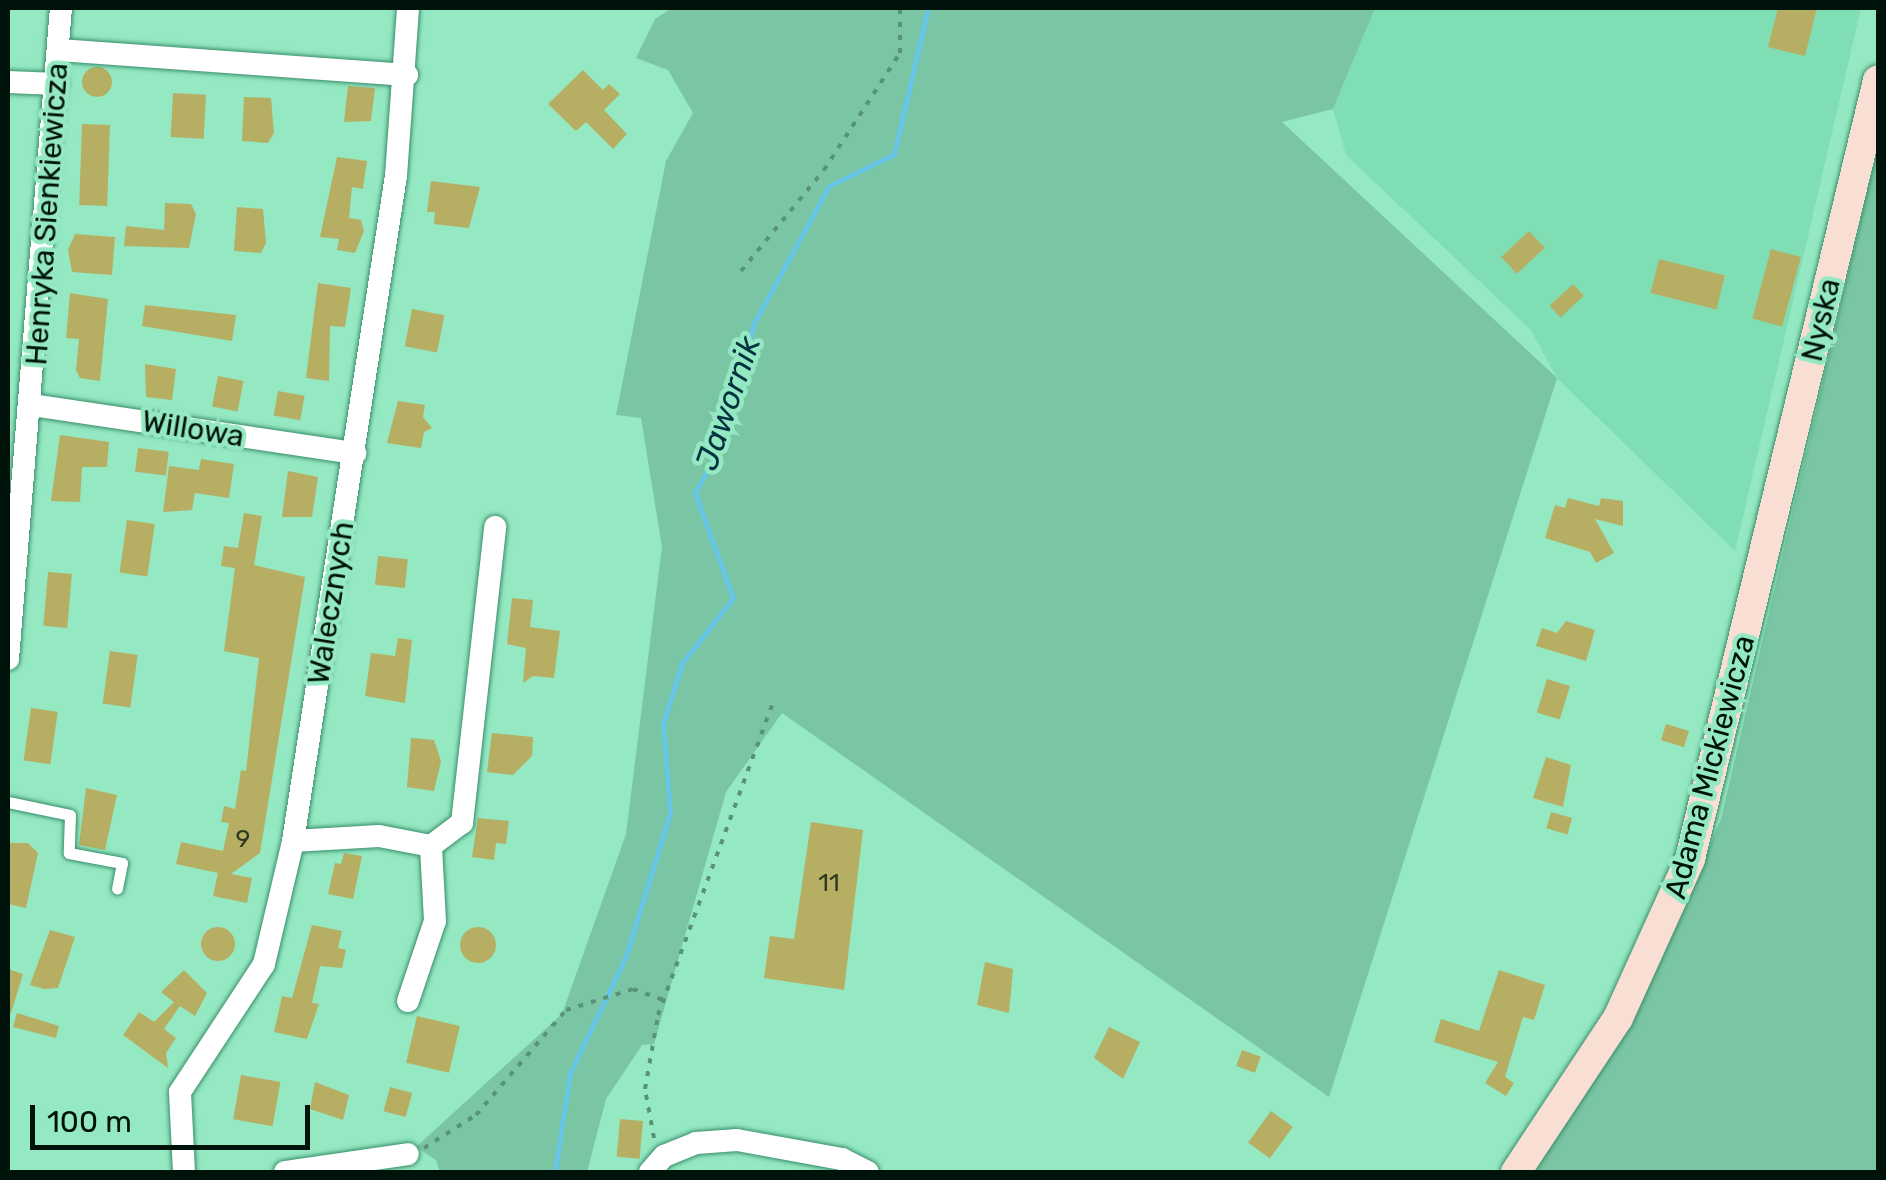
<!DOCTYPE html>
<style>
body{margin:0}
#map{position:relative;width:1886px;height:1180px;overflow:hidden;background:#94e8c2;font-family:Rubik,sans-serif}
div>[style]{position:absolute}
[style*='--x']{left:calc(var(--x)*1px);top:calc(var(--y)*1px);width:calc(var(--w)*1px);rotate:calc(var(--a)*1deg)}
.built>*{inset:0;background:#80deb4}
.green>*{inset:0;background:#7ac5a3}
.stream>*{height:5px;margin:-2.5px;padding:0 2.5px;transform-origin:2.5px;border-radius:2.5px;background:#67c5e6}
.building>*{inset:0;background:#b6af63;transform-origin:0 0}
.round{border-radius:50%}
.path>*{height:4px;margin-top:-2px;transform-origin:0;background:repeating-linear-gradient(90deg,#589277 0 5px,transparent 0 13px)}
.roads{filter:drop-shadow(0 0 2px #398e6b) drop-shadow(0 0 2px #398e6b)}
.lane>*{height:11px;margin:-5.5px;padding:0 5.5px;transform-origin:5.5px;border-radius:5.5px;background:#fff}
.street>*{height:22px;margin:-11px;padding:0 11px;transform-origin:11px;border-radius:11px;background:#fff}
.secondary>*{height:30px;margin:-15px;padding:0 15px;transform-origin:15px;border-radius:15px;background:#f9ded3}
span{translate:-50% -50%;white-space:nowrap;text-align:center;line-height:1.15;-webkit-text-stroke:9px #94e8c2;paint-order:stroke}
.number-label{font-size:25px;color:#2e3a20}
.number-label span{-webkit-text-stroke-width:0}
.street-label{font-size:30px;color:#00130a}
.water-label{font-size:32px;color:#043240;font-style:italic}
.frame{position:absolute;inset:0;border:10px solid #00130a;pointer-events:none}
.scale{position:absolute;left:30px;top:1105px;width:280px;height:45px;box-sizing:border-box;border:5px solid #00130a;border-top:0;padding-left:12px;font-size:30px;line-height:35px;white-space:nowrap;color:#00130a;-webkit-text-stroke:8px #94e8c2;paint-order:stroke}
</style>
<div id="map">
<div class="built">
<div style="clip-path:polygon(1375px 8px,1861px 8px,1735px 551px,1557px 378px,1531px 330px,1346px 155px,1333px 109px)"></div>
</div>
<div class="green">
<div style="clip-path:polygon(672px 8px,1375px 8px,1333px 109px,1282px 122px,1557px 378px,1329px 1097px,782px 713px,726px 792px,654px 1044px,642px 1045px,606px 1099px,587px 1172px,440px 1172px,436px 1160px,416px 1147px,562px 1014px,626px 834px,662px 547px,641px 418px,616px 415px,666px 161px,693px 113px,668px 70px,636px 58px,655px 19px)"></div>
<div style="clip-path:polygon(1878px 145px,1878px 1172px,1528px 1172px,1675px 928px,1721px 819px)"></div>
</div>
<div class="stream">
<div style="--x:555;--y:1172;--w:100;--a:-81.4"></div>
<div style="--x:570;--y:1073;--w:130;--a:-64.4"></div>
<div style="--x:626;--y:956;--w:150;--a:-72.9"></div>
<div style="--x:670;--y:813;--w:89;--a:-94.5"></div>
<div style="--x:663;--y:724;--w:64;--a:-72.7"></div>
<div style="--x:682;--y:663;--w:83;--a:-51.9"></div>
<div style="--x:733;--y:598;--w:112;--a:-109.9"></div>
<div style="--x:695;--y:493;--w:50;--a:-61.4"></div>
<div style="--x:719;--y:449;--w:131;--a:-74.5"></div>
<div style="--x:754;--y:323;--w:156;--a:-61.3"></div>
<div style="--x:829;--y:186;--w:72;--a:-26.2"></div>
<div style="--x:894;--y:154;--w:150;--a:-76.9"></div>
</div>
<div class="building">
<div style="clip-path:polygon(1778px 8px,1817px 8px,1805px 56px,1768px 47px)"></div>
<div class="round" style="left:82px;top:67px;width:30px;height:30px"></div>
<div style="clip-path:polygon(583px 70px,603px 90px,609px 84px,620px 94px,604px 110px,627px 134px,613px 149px,586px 122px,576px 131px,548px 104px)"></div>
<div style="clip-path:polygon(348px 86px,375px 88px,371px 121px,344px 122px)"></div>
<div style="left:173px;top:93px;width:33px;height:44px;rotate:3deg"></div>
<div style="clip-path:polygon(244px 97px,271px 98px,274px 133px,268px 143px,242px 141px)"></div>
<div style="left:82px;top:124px;width:28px;height:81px;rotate:2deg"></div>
<div style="clip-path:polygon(337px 157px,367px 161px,363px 189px,352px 187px,349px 218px,361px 220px,364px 231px,355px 253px,337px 250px,339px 239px,320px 237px)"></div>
<div style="clip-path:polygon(431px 181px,480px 187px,469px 228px,434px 224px,435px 212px,427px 212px)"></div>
<div style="clip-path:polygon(165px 203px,191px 204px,196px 214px,189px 248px,124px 246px,126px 226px,164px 230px)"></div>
<div style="clip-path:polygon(237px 207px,263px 209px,266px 243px,261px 253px,234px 251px)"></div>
<div style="left:1529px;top:231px;width:23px;height:38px;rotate:47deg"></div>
<div style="clip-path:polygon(75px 234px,115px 237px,112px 275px,72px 272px,68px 250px)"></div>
<div style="left:1771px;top:249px;width:31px;height:72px;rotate:15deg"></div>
<div style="left:1659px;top:259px;width:68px;height:35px;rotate:14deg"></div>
<div style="clip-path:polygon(318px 283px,351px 288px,345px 327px,330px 326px,329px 381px,306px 378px)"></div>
<div style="left:1573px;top:284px;width:16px;height:32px;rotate:47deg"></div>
<div style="clip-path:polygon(70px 293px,108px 299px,100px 381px,80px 378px,76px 370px,79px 339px,66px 338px)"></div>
<div style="clip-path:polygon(145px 305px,236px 315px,232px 341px,142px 326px)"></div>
<div style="left:412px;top:309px;width:33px;height:38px;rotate:11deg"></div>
<div style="clip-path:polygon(145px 364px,176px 369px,172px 400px,146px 397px)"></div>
<div style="left:218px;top:376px;width:26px;height:31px;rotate:11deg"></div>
<div style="left:278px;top:391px;width:27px;height:25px;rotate:10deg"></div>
<div style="clip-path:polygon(398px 401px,425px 405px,423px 417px,432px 428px,424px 432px,421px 448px,387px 443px)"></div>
<div style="clip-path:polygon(60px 435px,109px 442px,107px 467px,82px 467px,80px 502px,51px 501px)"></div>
<div style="left:138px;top:448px;width:31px;height:24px;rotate:7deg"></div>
<div style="clip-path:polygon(201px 459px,234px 464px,229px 498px,195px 493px,192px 510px,163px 512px,169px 466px,199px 470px)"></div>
<div style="clip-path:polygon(288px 471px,318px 477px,312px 517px,282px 517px)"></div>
<div style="clip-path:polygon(1568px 498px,1599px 506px,1601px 498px,1623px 501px,1623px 526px,1595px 519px,1614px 553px,1596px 563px,1590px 552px,1545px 538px,1555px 505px,1565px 508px)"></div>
<div style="clip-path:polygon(244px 513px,262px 516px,254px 565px,305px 577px,260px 853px,231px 874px,252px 878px,247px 903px,213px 896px,218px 873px,176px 864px,181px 842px,223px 851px,229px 823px,221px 822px,224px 806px,235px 809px,241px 770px,246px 771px,259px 658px,224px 651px,235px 568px,221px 566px,224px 546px,238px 548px)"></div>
<div style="left:127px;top:520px;width:28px;height:53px;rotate:8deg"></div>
<div style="left:378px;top:556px;width:30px;height:29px;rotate:6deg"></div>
<div style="left:48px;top:572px;width:24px;height:54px;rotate:5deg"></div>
<div style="clip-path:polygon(512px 598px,533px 600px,530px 627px,560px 631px,554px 678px,533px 676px,523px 683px,526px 648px,507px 644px)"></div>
<div style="clip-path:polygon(1566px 621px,1595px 630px,1586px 661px,1536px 646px,1542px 628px,1557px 633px)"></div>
<div style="clip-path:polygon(398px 638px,412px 640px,405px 703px,365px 696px,371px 653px,395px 656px)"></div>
<div style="left:110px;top:651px;width:28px;height:53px;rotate:8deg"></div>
<div style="left:1547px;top:679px;width:24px;height:35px;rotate:17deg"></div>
<div style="left:31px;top:708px;width:27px;height:53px;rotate:8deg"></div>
<div style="left:1666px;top:724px;width:24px;height:17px;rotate:17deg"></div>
<div style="clip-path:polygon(492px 733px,533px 737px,532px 756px,513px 775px,487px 772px)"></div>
<div style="clip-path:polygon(411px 738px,434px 740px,441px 761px,434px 791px,407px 787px)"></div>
<div style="clip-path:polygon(1546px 757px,1571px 765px,1563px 807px,1533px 798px)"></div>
<div style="clip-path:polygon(86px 788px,117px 795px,105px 850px,79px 845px)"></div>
<div style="left:1551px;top:812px;width:22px;height:17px;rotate:16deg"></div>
<div style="clip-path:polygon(478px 818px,509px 821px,506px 844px,496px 843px,494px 860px,472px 857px)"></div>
<div style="clip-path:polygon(811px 822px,863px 830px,844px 990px,764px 978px,770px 936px,794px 939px)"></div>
<div style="clip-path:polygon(8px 843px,28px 843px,38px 853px,26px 908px,8px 904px)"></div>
<div style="clip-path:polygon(344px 853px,362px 856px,353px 899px,328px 894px,335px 863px,341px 864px)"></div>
<div style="clip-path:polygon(312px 925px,342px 931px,338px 948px,346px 950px,342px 968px,320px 966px,312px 1003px,319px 1004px,307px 1039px,274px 1032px,282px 996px,292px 998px)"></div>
<div class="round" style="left:460px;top:927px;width:36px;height:36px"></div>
<div class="round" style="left:201px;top:927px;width:34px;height:34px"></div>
<div style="clip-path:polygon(50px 930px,75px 937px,58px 988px,44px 989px,30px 985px)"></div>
<div style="clip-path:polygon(985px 962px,1013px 969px,1009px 1013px,977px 1005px)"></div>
<div style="clip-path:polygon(8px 969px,23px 974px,11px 1013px,8px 1013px)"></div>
<div style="clip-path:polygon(184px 970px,207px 993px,195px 1016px,180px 1006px,164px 1029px,176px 1038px,166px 1053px,168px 1068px,123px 1035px,139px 1012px,154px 1022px,174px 1002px,161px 992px)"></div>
<div style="clip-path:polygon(1499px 970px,1545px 985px,1534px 1020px,1523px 1017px,1505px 1077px,1514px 1083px,1506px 1096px,1485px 1083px,1498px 1062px,1434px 1042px,1441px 1019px,1479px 1031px)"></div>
<div style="clip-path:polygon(17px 1013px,59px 1026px,56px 1038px,13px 1027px)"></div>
<div style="left:417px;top:1016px;width:44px;height:48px;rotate:13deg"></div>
<div style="clip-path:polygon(1109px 1027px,1140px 1042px,1123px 1079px,1094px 1058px)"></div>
<div style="left:1242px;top:1050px;width:20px;height:17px;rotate:20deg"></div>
<div style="left:241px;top:1075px;width:40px;height:45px;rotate:10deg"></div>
<div style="clip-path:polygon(315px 1082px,349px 1095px,343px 1120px,310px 1109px)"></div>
<div style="left:390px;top:1087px;width:23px;height:25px;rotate:15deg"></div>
<div style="left:1271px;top:1111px;width:27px;height:39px;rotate:36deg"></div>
<div style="left:620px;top:1119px;width:23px;height:38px;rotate:5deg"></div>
</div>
<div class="path">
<div style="--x:741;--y:271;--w:131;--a:-50.6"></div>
<div style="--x:824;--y:170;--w:140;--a:-57"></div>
<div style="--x:900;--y:53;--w:45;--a:-90"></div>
<div style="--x:654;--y:1138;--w:50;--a:-100.4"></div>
<div style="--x:645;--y:1089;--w:75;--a:-80"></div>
<div style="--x:658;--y:1015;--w:333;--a:-69.8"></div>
<div style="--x:424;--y:1148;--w:62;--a:-32.4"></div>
<div style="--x:476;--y:1115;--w:138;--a:-49.4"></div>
<div style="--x:566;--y:1010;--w:70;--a:-17.4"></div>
<div style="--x:633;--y:989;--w:32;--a:20"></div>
</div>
<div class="roads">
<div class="lane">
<div style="--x:8;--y:802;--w:63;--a:11.8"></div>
<div style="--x:70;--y:815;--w:38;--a:92"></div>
<div style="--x:69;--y:853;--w:54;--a:10.7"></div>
<div style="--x:122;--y:863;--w:26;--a:101"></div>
</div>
<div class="street">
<div style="--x:59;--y:50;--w:349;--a:4.1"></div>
<div style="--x:8;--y:82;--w:49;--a:2.3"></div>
<div style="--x:32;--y:405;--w:327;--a:8.5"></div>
<div style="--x:8;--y:659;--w:653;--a:-85.35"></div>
<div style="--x:293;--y:841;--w:86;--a:-3.3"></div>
<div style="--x:379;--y:836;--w:53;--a:10.9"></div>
<div style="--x:431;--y:846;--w:39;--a:-37"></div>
<div style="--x:462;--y:823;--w:298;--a:-83.6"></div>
<div style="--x:408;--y:1001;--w:84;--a:-71.4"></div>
<div style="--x:435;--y:921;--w:75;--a:-93.1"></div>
<div style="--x:184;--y:1172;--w:80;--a:-92.9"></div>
<div style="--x:180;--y:1092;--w:153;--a:-56.7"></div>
<div style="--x:264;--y:964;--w:126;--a:-76.7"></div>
<div style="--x:293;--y:841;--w:673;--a:-81.2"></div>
<div style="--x:396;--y:176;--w:168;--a:-85.9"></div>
<div style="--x:285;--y:1172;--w:124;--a:-8.3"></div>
<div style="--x:650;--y:1172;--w:21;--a:-49"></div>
<div style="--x:664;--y:1156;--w:35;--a:-22"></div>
<div style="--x:696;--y:1143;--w:41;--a:-4.2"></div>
<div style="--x:737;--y:1140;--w:107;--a:10.3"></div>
<div style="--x:842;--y:1159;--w:29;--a:27"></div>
</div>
<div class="secondary">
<div style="--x:1516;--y:1172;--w:185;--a:-56.5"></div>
<div style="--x:1618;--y:1018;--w:175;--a:-65.6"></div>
<div style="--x:1690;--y:859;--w:801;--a:-76.43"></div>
</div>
</div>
<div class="number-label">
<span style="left:243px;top:839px">9</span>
<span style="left:829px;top:883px">11</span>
</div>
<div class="street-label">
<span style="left:47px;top:214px;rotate:-86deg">Henryka Sienkiewicza</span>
<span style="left:1821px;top:320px;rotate:-77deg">Nyska</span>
<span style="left:193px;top:429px;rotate:9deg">Willowa</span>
<span style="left:331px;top:603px;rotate:-81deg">Walecznych</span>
<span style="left:1710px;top:767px;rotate:-75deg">Adama Mickiewicza</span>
</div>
<div class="water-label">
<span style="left:728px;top:403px;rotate:-71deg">Jawornik</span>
</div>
<div class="frame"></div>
<div class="scale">100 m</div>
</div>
